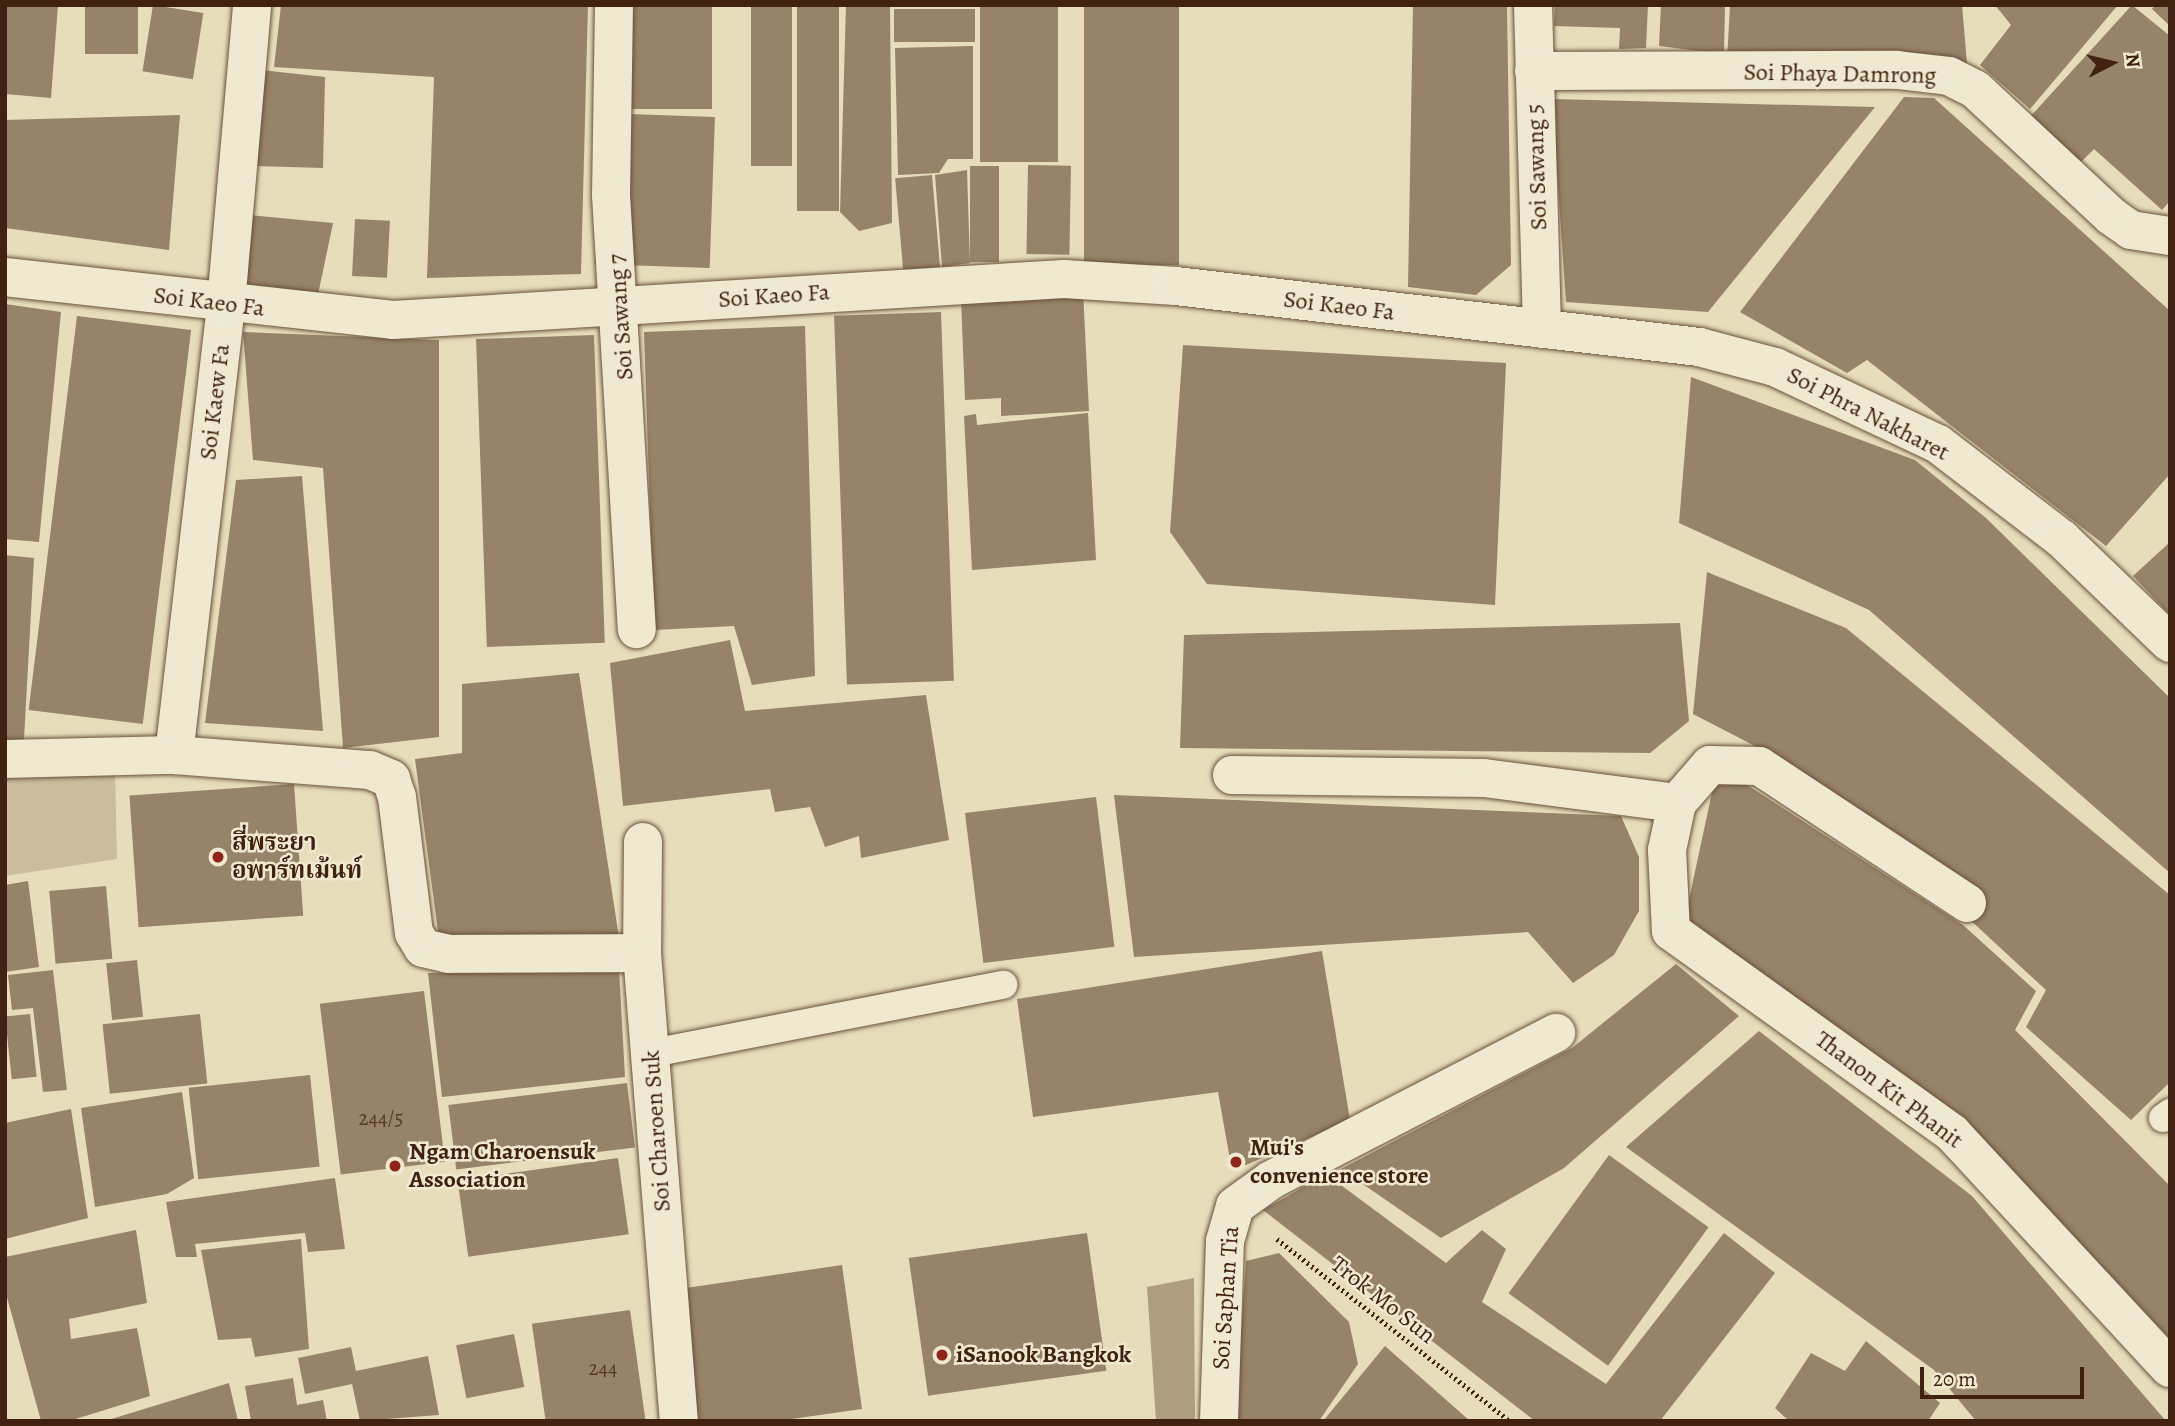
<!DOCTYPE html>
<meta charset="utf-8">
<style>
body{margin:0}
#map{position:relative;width:2175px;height:1426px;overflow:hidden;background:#e7ddba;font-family:Alegreya,"Noto Serif Thai",serif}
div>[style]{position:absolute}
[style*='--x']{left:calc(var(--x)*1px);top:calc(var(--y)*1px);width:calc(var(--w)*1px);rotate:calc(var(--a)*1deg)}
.green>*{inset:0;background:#cbbd9d}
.water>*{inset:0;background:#af9d81}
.building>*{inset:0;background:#978369;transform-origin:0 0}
.path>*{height:4.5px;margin-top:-2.25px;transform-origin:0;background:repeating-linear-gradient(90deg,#412111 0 2px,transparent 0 5.5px)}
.roads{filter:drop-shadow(0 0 2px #6a503b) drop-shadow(0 0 2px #6a503b)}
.lane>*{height:28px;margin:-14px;padding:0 14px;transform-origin:14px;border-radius:14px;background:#efe9d2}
.street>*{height:38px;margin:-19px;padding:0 19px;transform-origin:19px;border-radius:19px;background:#efe9d2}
.dots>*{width:19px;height:19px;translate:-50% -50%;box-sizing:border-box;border:4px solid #efe9d2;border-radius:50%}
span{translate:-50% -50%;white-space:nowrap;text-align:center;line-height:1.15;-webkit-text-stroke:5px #efe9d2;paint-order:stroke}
.number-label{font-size:21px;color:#563a27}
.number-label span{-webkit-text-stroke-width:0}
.street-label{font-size:24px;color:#412111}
.poi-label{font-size:24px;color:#412111;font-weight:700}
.left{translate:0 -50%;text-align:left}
.frame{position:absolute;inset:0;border:7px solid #412111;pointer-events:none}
.north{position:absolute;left:2077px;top:28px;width:70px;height:70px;-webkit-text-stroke:5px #efe9d2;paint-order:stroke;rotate:83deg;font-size:19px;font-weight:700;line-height:28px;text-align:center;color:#412111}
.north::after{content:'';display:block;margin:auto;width:24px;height:32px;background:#412111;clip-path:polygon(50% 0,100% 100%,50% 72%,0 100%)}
.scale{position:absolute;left:1920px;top:1367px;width:164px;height:32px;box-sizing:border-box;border:4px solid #412111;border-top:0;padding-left:9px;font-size:21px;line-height:24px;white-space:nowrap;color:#412111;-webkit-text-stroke:5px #efe9d2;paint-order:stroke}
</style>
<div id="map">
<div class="green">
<div style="clip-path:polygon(115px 769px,117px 859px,5px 876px,5px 774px)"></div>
</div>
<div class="water">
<div style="clip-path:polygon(1194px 1278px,1195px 1421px,1156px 1421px,1147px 1287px)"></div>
</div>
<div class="building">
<div style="clip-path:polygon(5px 5px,58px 5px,51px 98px,5px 94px)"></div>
<div style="left:85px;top:5px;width:53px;height:49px"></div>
<div style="left:153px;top:5px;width:51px;height:67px;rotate:9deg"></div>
<div style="clip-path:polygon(281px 5px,588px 5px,581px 274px,427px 278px,434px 77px,274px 67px)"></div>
<div style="left:626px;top:5px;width:86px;height:104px"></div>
<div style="left:751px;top:5px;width:41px;height:161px"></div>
<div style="left:797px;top:5px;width:42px;height:206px"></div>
<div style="clip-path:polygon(846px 5px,890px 5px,892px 223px,859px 231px,840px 212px)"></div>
<div style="left:980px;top:5px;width:78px;height:157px"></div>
<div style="left:1084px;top:5px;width:95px;height:260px"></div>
<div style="clip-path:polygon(1413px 5px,1507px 5px,1511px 265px,1476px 295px,1408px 287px)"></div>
<div style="clip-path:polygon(1555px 5px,1648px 5px,1646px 48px,1619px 49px,1620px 28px,1554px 26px)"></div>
<div style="clip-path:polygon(1661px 5px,1725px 5px,1724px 54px,1659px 46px)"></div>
<div style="clip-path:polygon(1730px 5px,1962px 5px,1968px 75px,1727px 61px)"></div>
<div style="clip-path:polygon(1995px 5px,2118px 5px,2030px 109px,1980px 65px,2011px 25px)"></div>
<div style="clip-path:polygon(2132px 5px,2170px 36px,2170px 201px,2162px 210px,2094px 149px,2079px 164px,2029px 118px)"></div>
<div style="clip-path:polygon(2155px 5px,2170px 5px,2170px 26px,2152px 9px)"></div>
<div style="left:975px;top:9px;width:33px;height:81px;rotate:90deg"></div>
<div style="clip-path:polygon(973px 46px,973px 159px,948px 159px,939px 173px,898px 175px,895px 48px)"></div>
<div style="clip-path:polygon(261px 70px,325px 77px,323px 168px,251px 166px)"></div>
<div style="clip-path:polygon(1904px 97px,1934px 98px,2170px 311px,2170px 474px,2106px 546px,1867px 360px,1847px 373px,1740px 312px)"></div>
<div style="clip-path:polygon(1552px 99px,1875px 107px,1708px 312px,1566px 302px)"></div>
<div style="left:600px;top:113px;width:115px;height:151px;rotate:2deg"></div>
<div style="clip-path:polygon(180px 115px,169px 250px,5px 228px,5px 120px)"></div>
<div style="left:1028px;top:165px;width:43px;height:89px;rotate:1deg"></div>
<div style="left:970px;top:166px;width:29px;height:96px"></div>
<div style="clip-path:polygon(967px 170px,970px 263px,942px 267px,935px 175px)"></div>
<div style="left:932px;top:175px;width:92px;height:37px;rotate:85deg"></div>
<div style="clip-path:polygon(249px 215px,333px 223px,311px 328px,237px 321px)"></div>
<div style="left:355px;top:219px;width:35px;height:57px;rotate:3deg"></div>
<div style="clip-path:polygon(1083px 291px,1089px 411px,1001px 416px,1001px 398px,965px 400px,961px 299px)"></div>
<div style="clip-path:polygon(5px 304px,61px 312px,39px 542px,5px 539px)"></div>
<div style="left:941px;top:312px;width:369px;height:107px;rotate:88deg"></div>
<div style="left:77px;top:316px;width:115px;height:397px;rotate:7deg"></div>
<div style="clip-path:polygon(805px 326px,815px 676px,752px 685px,734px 626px,654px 630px,644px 332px)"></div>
<div style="clip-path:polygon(243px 332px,439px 340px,439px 737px,343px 748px,323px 468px,253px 460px)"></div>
<div style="left:594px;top:335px;width:308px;height:118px;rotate:88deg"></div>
<div style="clip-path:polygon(1183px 345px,1506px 363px,1495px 605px,1207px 584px,1170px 532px)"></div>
<div style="clip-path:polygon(1691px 377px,1915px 460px,1986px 518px,2170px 698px,2170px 873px,1869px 610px,1679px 523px)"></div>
<div style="clip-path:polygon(1088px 413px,1096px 560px,972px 570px,964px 416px,976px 414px,977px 425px)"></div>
<div style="clip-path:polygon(302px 476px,323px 731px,205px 723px,236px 480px)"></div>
<div style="clip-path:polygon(2170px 542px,2170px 615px,2133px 576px)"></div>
<div style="clip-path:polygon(5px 555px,34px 558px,23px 757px,5px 757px)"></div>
<div style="clip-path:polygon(1707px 572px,1846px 628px,2170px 895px,2170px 1082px,2131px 1120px,2026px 1027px,2046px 990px,1968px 918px,1978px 901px,1753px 745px,1693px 714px)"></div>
<div style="clip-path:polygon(1680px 623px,1689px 721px,1650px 753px,1180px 748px,1184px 635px)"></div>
<div style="clip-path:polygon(730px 640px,745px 711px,926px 695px,949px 840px,861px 858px,859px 836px,825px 847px,810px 807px,775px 812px,770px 789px,623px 806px,610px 663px)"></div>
<div style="clip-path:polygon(579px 673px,619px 938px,439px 939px,415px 759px,462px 753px,462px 684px)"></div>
<div style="clip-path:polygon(1741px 781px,1963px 925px,2036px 991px,2015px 1030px,2170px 1186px,2170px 1339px,1965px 1121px,1684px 923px,1714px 783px)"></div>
<div style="left:294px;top:784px;width:132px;height:165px;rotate:86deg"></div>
<div style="clip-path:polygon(1114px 795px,1621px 816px,1639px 857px,1639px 911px,1614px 955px,1573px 983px,1528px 932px,1134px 957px)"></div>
<div style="left:1096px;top:797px;width:151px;height:132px;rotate:83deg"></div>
<div style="clip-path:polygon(28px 881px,39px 967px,5px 972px,5px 885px)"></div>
<div style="left:106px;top:886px;width:73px;height:57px;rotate:85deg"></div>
<div style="clip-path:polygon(1322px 951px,1350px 1120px,1232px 1171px,1218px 1092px,1033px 1117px,1017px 999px)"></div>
<div style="left:137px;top:960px;width:57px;height:31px;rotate:84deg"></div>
<div style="clip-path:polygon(1676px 964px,1739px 1016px,1564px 1168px,1441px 1238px,1341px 1169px,1572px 1048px)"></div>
<div style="clip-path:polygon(619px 969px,625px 1077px,442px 1097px,428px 973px)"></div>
<div style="clip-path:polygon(53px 970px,67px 1090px,43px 1092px,33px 1008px,12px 1010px,8px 975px)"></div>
<div style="left:424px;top:991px;width:172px;height:105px;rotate:83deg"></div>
<div style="left:30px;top:1014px;width:63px;height:25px;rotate:84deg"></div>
<div style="left:200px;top:1014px;width:70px;height:98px;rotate:84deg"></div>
<div style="clip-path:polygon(1759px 1031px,1972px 1196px,2166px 1421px,1976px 1421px,1934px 1370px,1626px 1147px)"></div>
<div style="left:310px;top:1075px;width:92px;height:122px;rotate:84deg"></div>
<div style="left:627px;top:1083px;width:65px;height:180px;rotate:83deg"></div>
<div style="clip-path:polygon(182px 1092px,194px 1178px,167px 1194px,95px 1207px,81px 1108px)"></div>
<div style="clip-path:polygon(71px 1109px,88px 1218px,5px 1239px,5px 1123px)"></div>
<div style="left:1609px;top:1155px;width:123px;height:171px;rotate:36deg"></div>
<div style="left:618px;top:1158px;width:77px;height:162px;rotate:82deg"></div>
<div style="clip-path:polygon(1326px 1174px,1446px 1263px,1482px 1230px,1506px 1249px,1482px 1302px,1606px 1384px,1724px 1233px,1775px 1273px,1660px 1421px,1535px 1421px,1263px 1210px)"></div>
<div style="clip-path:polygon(335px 1178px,345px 1249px,308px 1252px,305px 1233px,195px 1244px,197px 1257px,176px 1257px,166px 1202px)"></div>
<div style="clip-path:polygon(136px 1230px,147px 1303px,69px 1319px,71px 1339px,137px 1328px,150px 1396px,69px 1421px,41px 1421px,5px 1290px,5px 1257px)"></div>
<div style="left:1087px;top:1233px;width:139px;height:180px;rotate:82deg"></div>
<div style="clip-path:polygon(301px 1239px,309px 1349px,255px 1357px,251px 1338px,218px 1340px,201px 1250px)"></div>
<div style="clip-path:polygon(1279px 1253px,1349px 1322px,1358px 1364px,1319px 1421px,1235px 1421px,1246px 1261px)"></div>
<div style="clip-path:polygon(842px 1265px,862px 1409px,778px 1421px,698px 1421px,679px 1289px)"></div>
<div style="left:630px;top:1310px;width:112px;height:99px;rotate:82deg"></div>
<div style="left:514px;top:1334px;width:54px;height:59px;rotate:79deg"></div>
<div style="clip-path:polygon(1866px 1341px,1940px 1403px,1928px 1421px,1789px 1421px,1775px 1408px,1811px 1353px,1845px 1371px)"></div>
<div style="clip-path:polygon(1385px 1346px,1470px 1421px,1323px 1421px)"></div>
<div style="clip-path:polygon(351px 1347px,356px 1371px,428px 1356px,439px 1415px,360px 1421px,352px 1384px,305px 1394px,298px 1358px)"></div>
<div style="clip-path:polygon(293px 1378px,297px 1405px,323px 1400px,327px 1421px,251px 1421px,245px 1386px)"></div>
<div style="clip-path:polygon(229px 1383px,238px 1421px,108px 1421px,108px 1420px)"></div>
</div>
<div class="path">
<div style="--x:1277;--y:1239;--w:296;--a:38"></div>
</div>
<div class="roads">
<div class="lane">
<div style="--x:652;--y:1053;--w:358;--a:-11"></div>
<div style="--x:2163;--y:1118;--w:9;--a:-36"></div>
</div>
<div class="street">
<div style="--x:614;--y:5;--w:190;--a:90.9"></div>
<div style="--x:611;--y:195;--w:435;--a:86.6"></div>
<div style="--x:1533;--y:5;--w:324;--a:88.4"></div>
<div style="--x:1534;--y:71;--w:363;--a:-0.2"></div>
<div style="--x:1897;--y:70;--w:52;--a:6.6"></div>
<div style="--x:1949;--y:76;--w:29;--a:27"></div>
<div style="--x:1975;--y:89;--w:186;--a:43"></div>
<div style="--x:2111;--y:216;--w:24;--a:35"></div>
<div style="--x:2131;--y:230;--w:39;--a:9"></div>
<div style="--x:5;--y:277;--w:390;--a:6.3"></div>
<div style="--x:393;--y:320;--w:672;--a:-3.5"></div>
<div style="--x:1064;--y:279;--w:112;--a:3.6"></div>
<div style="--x:1176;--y:286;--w:527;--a:6.65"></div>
<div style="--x:1699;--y:347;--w:79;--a:14.7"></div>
<div style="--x:1775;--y:367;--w:180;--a:25.3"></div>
<div style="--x:1938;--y:444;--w:156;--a:37.5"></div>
<div style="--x:2062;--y:539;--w:150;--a:43.9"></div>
<div style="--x:174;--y:755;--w:454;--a:-83.4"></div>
<div style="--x:226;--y:304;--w:300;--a:-85"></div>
<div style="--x:5;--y:759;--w:169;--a:-1.4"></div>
<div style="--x:174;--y:755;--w:197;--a:4.4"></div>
<div style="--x:370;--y:770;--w:23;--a:23"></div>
<div style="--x:391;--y:779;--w:19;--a:72"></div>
<div style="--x:397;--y:797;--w:137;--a:82.9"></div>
<div style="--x:414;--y:933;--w:17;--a:59"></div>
<div style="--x:423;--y:948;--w:26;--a:13"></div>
<div style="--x:448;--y:954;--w:194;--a:-0.3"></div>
<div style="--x:1232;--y:775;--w:252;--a:0.7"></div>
<div style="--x:1484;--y:778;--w:195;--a:7.4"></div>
<div style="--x:643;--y:842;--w:111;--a:90.5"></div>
<div style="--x:642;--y:953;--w:469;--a:85.5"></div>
<div style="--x:1967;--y:903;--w:249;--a:-146.6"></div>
<div style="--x:1759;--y:766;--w:49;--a:-178.8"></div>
<div style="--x:1710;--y:765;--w:50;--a:131"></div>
<div style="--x:1677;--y:803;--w:48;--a:102"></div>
<div style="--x:1667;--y:850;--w:81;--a:87.2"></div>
<div style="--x:1671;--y:931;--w:347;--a:35.7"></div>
<div style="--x:1953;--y:1134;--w:319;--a:47.2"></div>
<div style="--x:1219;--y:1421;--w:180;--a:-88.1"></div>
<div style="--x:1225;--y:1241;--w:36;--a:-74"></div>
<div style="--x:1235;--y:1206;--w:44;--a:-35.8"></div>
<div style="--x:1271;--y:1180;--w:321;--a:-27.3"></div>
</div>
</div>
<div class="dots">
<div style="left:218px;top:857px;background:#8f2418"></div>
<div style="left:1236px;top:1162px;background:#8f2418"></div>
<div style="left:395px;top:1166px;background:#8f2418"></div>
<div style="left:942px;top:1355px;background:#8f2418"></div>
</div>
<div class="number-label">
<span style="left:381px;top:1118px">244/5</span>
<span style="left:603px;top:1368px">244</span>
</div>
<div class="street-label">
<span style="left:1840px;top:74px;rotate:1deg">Soi Phaya Damrong</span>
<span style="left:1537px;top:167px;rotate:-92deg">Soi Sawang 5</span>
<span style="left:774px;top:296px;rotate:-4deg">Soi Kaeo Fa</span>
<span style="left:209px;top:302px;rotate:7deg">Soi Kaeo Fa</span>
<span style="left:1339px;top:306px;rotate:7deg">Soi Kaeo Fa</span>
<span style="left:621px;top:317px;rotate:-94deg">Soi Sawang 7</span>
<span style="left:215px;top:402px;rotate:-83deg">Soi Kaew Fa</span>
<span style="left:1868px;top:414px;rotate:27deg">Soi Phra Nakharet</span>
<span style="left:1889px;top:1090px;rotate:37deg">Thanon Kit Phanit</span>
<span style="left:657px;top:1131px;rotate:-94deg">Soi Charoen Suk</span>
<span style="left:1226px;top:1298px;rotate:-86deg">Soi Saphan Tia</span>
<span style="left:1383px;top:1300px;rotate:38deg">Trok Mo Sun</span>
</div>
<div class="poi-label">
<span class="left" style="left:232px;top:857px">สี่พระยา<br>อพาร์ทเม้นท์</span>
<span class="left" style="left:1250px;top:1162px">Mui's<br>convenience store</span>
<span class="left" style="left:409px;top:1166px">Ngam Charoensuk<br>Association</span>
<span class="left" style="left:956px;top:1355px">iSanook Bangkok</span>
</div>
<div class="frame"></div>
<div class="north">N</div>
<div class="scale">20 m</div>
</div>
